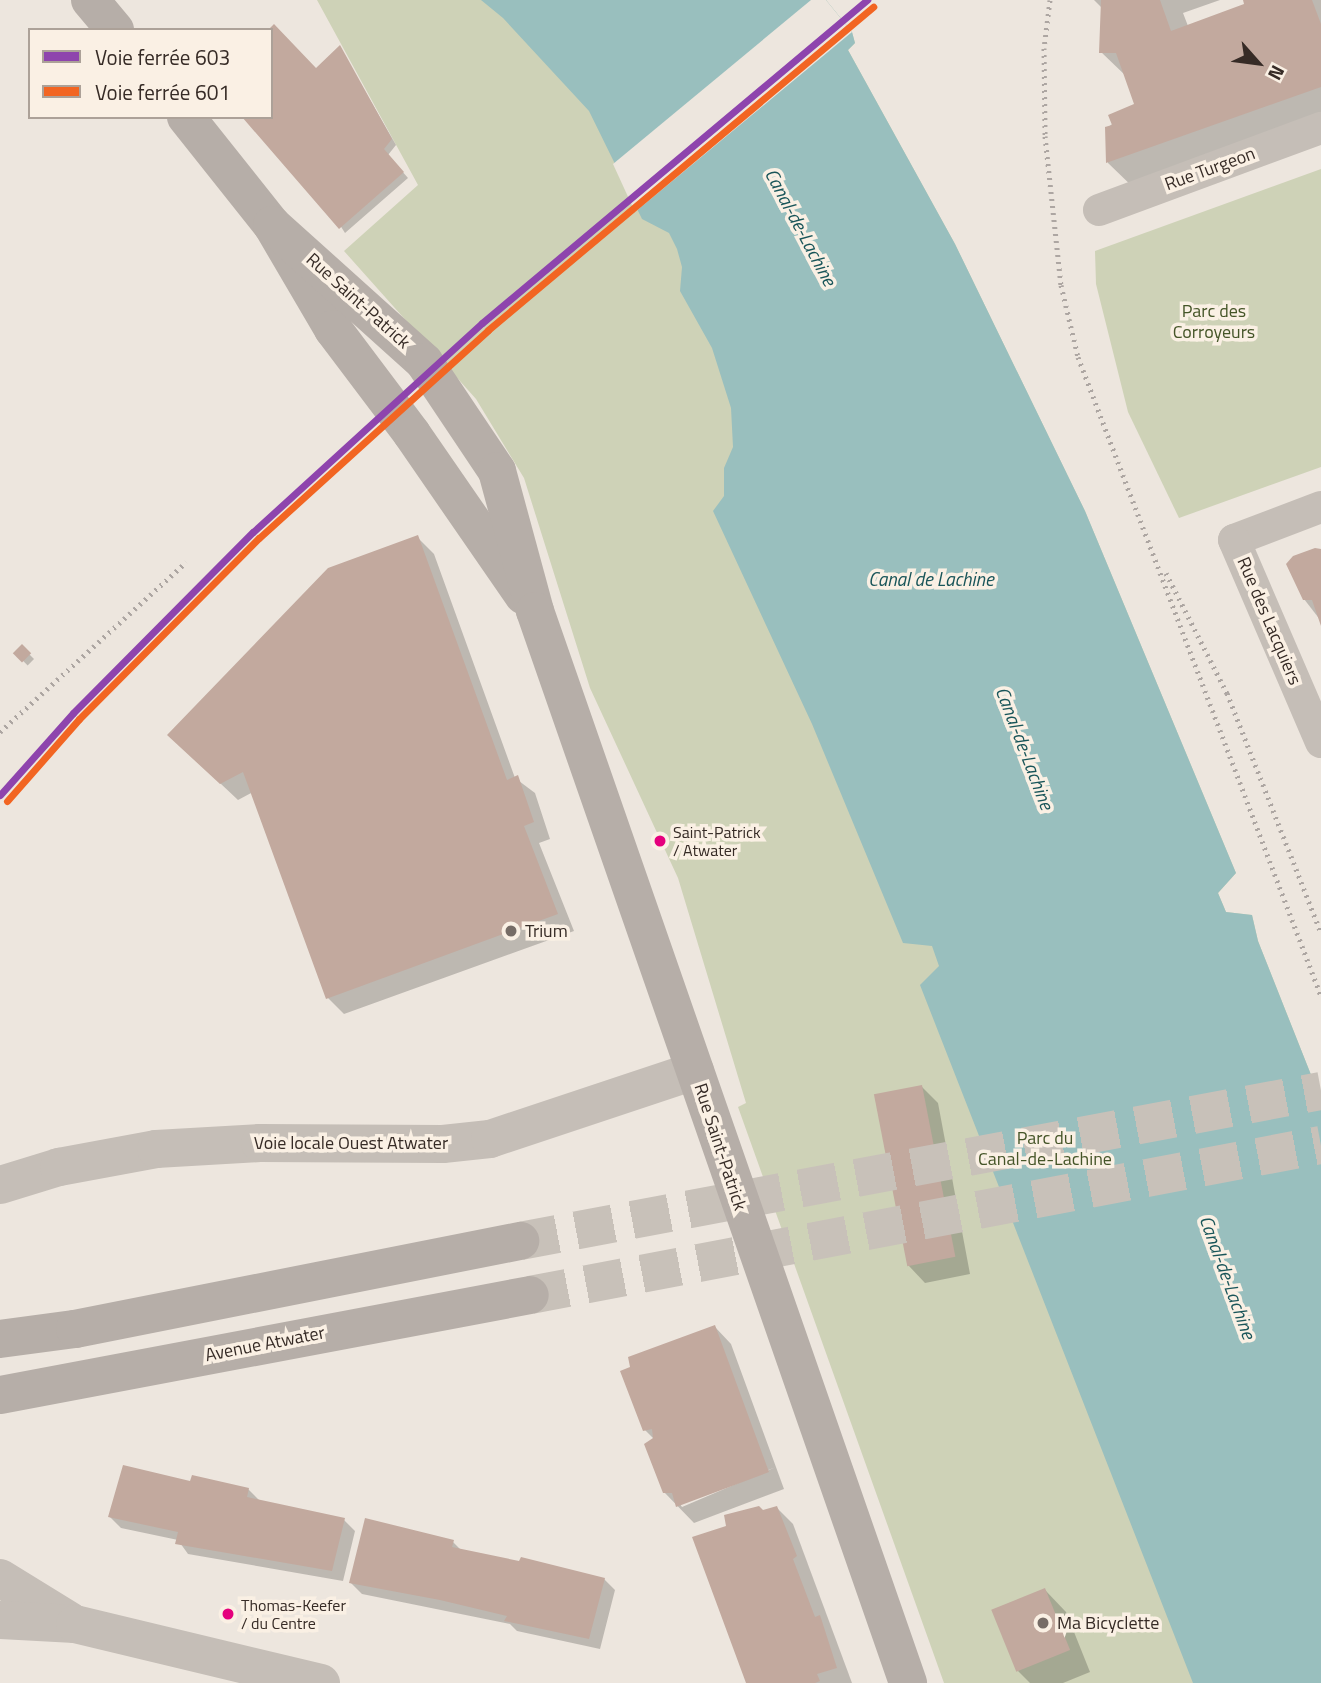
<!DOCTYPE html>
<meta charset="utf-8">
<style>
body{margin:0}
#map{position:relative;width:1321px;height:1683px;overflow:hidden;background:#ede6de;font-family:"Titillium Web",sans-serif}
div>[style]{position:absolute}
[style*='--x']{left:calc(var(--x)*1px);top:calc(var(--y)*1px);width:calc(var(--w)*1px);rotate:calc(var(--a)*1deg)}
.green>*{inset:0;background:#ced2b7}
.water>*{inset:0;background:#99bfbe}
.pier>*{inset:0;background:#ede6de}
.shadow>*{inset:0;background:#0003;transform-origin:0 0}
.building>*{inset:0;background:#c2a99e;transform-origin:0 0}
.secondary-tunnel>*{height:38px;margin-top:-19px;transform-origin:0;background:repeating-linear-gradient(90deg,#c8c1b9 0 38px,transparent 0 57px)}
.minor>*{height:32px;margin:-16px;padding:0 16px;transform-origin:16px;border-radius:16px;background:#c5beb7}
.tertiary>*{height:38px;margin:-19px;padding:0 19px;transform-origin:19px;border-radius:19px;background:#c5beb7}
.secondary>*{height:38px;margin:-19px;padding:0 19px;transform-origin:19px;border-radius:19px;background:#b6aea8}
.rail>*{height:5px;margin-top:-2.5px;transform-origin:0;background:repeating-linear-gradient(90deg,#ada6a2 0 2px,transparent 0 7px)}
.rail-1>*{height:7px;margin:-3.5px;padding:0 3.5px;transform-origin:3.5px;border-radius:3.5px;background:#8e44ad}
.rail-2>*{height:7px;margin:-3.5px;padding:0 3.5px;transform-origin:3.5px;border-radius:3.5px;background:#f26522}
.dots>*{width:19px;height:19px;translate:-50% -50%;box-sizing:border-box;border:4px solid #faf0e4;border-radius:50%}
span{translate:-50% -50%;white-space:nowrap;text-align:center;line-height:1.15;-webkit-text-stroke:7px #faf0e4;paint-order:stroke}
.bus-label{font-size:16px;color:#362b26}
.left{translate:0 -50%;text-align:left}
.street-label{font-size:18px;color:#362b26}
.park-label{font-size:18px;color:#455528}
.poi-label{font-size:18px;color:#362b26}
.water-label{font-size:19px;color:#195559;font-style:italic}
.legend{position:absolute;left:28px;top:28px;width:245px;height:91px;box-sizing:border-box;background:#faf0e4;border:2px solid #aca198;margin:0;padding:9px 12px;list-style:none;font-size:21px;color:#362b26}
.legend li{display:flex;align-items:center;gap:14px;height:35px}
.legend b{width:35px;border:2px solid #aca198}
.north{position:absolute;left:1223px;top:28px;width:70px;height:70px;-webkit-text-stroke:5px #faf0e4;paint-order:stroke;rotate:118deg;font-size:19px;font-weight:700;line-height:28px;text-align:center;color:#362b26}
.north::after{content:'';display:block;margin:auto;width:24px;height:32px;background:#362b26;clip-path:polygon(50% 0,100% 100%,50% 72%,0 100%)}
</style>
<div id="map">
<div class="green">
<div style="clip-path:polygon(317px 0,826px 0,852px 32px,855px 43px,848px 50px,955px 244px,1085px 511px,1236px 873px,1218px 893px,1226px 912px,1252px 915px,1258px 941px,1321px 1100px,1321px 1683px,944px 1683px,738px 1107px,746px 1103px,678px 878px,590px 688px,524px 478px,476px 399px,344px 251px,418px 185px)"></div>
<div style="clip-path:polygon(1321px 169px,1321px 467px,1179px 518px,1128px 412px,1096px 284px,1095px 251px)"></div>
</div>
<div class="water">
<div style="clip-path:polygon(481px 0,826px 0,852px 32px,855px 43px,848px 50px,955px 244px,1085px 511px,1236px 873px,1218px 893px,1226px 912px,1252px 915px,1258px 941px,1321px 1100px,1321px 1683px,1193px 1683px,920px 985px,939px 966px,932px 946px,903px 943px,812px 724px,713px 511px,724px 496px,724px 468px,733px 447px,731px 408px,712px 348px,680px 291px,682px 267px,677px 249px,669px 233px,642px 219px,589px 111px,503px 18px)"></div>
</div>
<div class="pier">
<div style="clip-path:polygon(811px 0,826px 0,852px 32px,635px 212px,613px 164px)"></div>
</div>
<div class="shadow">
<div style="clip-path:polygon(1094px 0,1220px 0,1183px 13px,1188px 26px,1247px 5px,1245px 0,1321px 0,1321px 127px,1138px 192px,1108px 163px,1107px 128px,1137px 105px,1127px 77px,1101px 52px,1102px 8px)"></div>
<div style="clip-path:polygon(340px 48px,396px 145px,388px 155px,408px 178px,345px 233px,271px 117px)"></div>
<div style="clip-path:polygon(417px 537px,434px 554px,515px 778px,535px 793px,550px 839px,539px 843px,574px 931px,344px 1014px,328px 998px,253px 792px,238px 800px,186px 751px)"></div>
<div style="clip-path:polygon(1321px 549px,1321px 621px,1304px 599px)"></div>
<div style="left:22px;top:647px;width:17px;height:9px;rotate:45deg"></div>
<div style="clip-path:polygon(922px 1087px,938px 1103px,970px 1274px,925px 1283px,909px 1266px)"></div>
<div style="clip-path:polygon(evenodd,715px 1327px,731px 1344px,784px 1489px,694px 1523px,664px 1492px,654px 1439px,645px 1430px,715px 1327px,776px 1467px,682px 1507px,680px 1504px,776px 1467px)"></div>
<div style="clip-path:polygon(192px 1483px,248px 1489px,260px 1501px,344px 1520px,355px 1531px,343px 1581px,188px 1554px,178px 1540px,121px 1528px,110px 1517px)"></div>
<div style="clip-path:polygon(777px 1508px,793px 1524px,852px 1683px,748px 1683px)"></div>
<div style="clip-path:polygon(453px 1542px,463px 1552px,604px 1579px,615px 1590px,600px 1649px,517px 1631px,510px 1624px,362px 1594px,351px 1583px)"></div>
<div style="clip-path:polygon(1045px 1590px,1066px 1612px,1090px 1672px,1063px 1683px,1030px 1683px,1018px 1671px)"></div>
</div>
<div class="building">
<div style="clip-path:polygon(1101px 0,1160px 0,1171px 31px,1244px 4px,1243px 0,1312px 0,1321px 24px,1321px 87px,1106px 163px,1105px 127px,1112px 125px,1108px 115px,1134px 104px,1116px 53px,1099px 53px)"></div>
<div style="clip-path:polygon(274px 24px,316px 68px,340px 45px,392px 139px,384px 149px,404px 172px,339px 229px,242px 117px,271px 117px,268px 30px)"></div>
<div style="clip-path:polygon(418px 535px,507px 780px,518px 775px,534px 822px,524px 826px,558px 914px,326px 999px,243px 772px,220px 784px,167px 735px,328px 568px)"></div>
<div style="clip-path:polygon(1315px 548px,1321px 549px,1321px 626px,1312px 600px,1303px 600px,1286px 564px,1293px 556px)"></div>
<div style="left:22px;top:644px;width:13px;height:13px;rotate:45deg"></div>
<div style="left:922px;top:1085px;width:175px;height:49px;rotate:79deg"></div>
<div style="clip-path:polygon(715px 1325px,769px 1472px,676px 1507px,672px 1493px,663px 1493px,644px 1444px,653px 1438px,652px 1429px,643px 1431px,620px 1371px,630px 1367px,628px 1357px)"></div>
<div style="clip-path:polygon(123px 1465px,190px 1481px,192px 1475px,249px 1488px,247px 1497px,345px 1518px,332px 1571px,175px 1544px,178px 1532px,108px 1517px)"></div>
<div style="clip-path:polygon(759px 1506px,763px 1510px,777px 1506px,797px 1556px,793px 1559px,815px 1617px,820px 1615px,837px 1668px,817px 1674px,820px 1681px,815px 1683px,746px 1683px,692px 1537px,726px 1526px,724px 1515px)"></div>
<div style="clip-path:polygon(365px 1518px,454px 1540px,452px 1547px,519px 1561px,521px 1557px,605px 1578px,589px 1639px,504px 1621px,507px 1616px,440px 1600px,349px 1583px)"></div>
<div style="left:1045px;top:1588px;width:67px;height:58px;rotate:68deg"></div>
</div>
<div class="secondary-tunnel">
<div style="--x:520;--y:1241;--w:815;--a:-10.61"></div>
<div style="--x:530;--y:1295;--w:805;--a:-10.74"></div>
</div>
<div class="minor">
<div style="--x:1099;--y:210;--w:237;--a:-20.3"></div>
<div style="--x:1321;--y:507;--w:93;--a:159.2"></div>
<div style="--x:1234;--y:540;--w:220;--a:66.7"></div>
</div>
<div class="tertiary">
<div style="--x:0;--y:1185;--w:62;--a:-17"></div>
<div style="--x:59;--y:1167;--w:99;--a:-10.5"></div>
<div style="--x:156;--y:1149;--w:104;--a:-3.3"></div>
<div style="--x:260;--y:1143;--w:183;--a:0.3"></div>
<div style="--x:443;--y:1144;--w:47;--a:-6.1"></div>
<div style="--x:490;--y:1139;--w:216;--a:-18.4"></div>
<div style="--x:0;--y:1578;--w:82;--a:31.6"></div>
<div style="--x:0;--y:1620;--w:75;--a:3.1"></div>
<div style="--x:75;--y:1624;--w:253;--a:13.5"></div>
</div>
<div class="secondary">
<div style="--x:90;--y:0;--w:39;--a:50"></div>
<div style="--x:186;--y:117;--w:138;--a:51.5"></div>
<div style="--x:272;--y:225;--w:121;--a:59.6"></div>
<div style="--x:333;--y:329;--w:131;--a:53"></div>
<div style="--x:412;--y:434;--w:196;--a:55.4"></div>
<div style="--x:272;--y:225;--w:205;--a:42"></div>
<div style="--x:424;--y:362;--w:131;--a:56.2"></div>
<div style="--x:497;--y:471;--w:145;--a:74.8"></div>
<div style="--x:535;--y:611;--w:1135;--a:70.81"></div>
<div style="--x:0;--y:1339;--w:76;--a:-7.6"></div>
<div style="--x:75;--y:1329;--w:454;--a:-11.2"></div>
<div style="--x:0;--y:1395;--w:539;--a:-10.68"></div>
</div>
<div class="rail">
<div style="--x:1050;--y:0;--w:48;--a:97.1"></div>
<div style="--x:1044;--y:48;--w:88;--a:89.3"></div>
<div style="--x:1045;--y:136;--w:150;--a:83.9"></div>
<div style="--x:1061;--y:285;--w:74;--a:76.7"></div>
<div style="--x:1078;--y:357;--w:684;--a:69.18"></div>
<div style="--x:1166;--y:573;--w:135;--a:63.1"></div>
<div style="--x:1227;--y:693;--w:258;--a:68.6"></div>
<div style="--x:0;--y:732;--w:252;--a:-42.4"></div>
</div>
<div class="rail-1">
<div style="--x:0;--y:795;--w:110;--a:-48.3"></div>
<div style="--x:73;--y:713;--w:255;--a:-45.2"></div>
<div style="--x:253;--y:532;--w:310;--a:-42.4"></div>
<div style="--x:482;--y:323;--w:503;--a:-40"></div>
</div>
<div class="rail-2">
<div style="--x:7;--y:801;--w:109;--a:-48.7"></div>
<div style="--x:79;--y:719;--w:255;--a:-45.2"></div>
<div style="--x:259;--y:538;--w:309;--a:-42.2"></div>
<div style="--x:488;--y:330;--w:503;--a:-40"></div>
</div>
<div class="dots">
<div style="left:660px;top:841px;background:#e5007d"></div>
<div style="left:511px;top:931px;background:#766c66"></div>
<div style="left:228px;top:1614px;background:#e5007d"></div>
<div style="left:1043px;top:1623px;background:#766c66"></div>
</div>
<div class="bus-label">
<span class="left" style="left:673px;top:841px">Saint-Patrick<br>/ Atwater</span>
<span class="left" style="left:241px;top:1614px">Thomas-Keefer<br>/ du Centre</span>
</div>
<div class="street-label">
<span style="left:1210px;top:169px;rotate:-20deg">Rue Turgeon</span>
<span style="left:358px;top:301px;rotate:42deg">Rue Saint-Patrick</span>
<span style="left:1269px;top:621px;rotate:67deg">Rue des Lacquiers</span>
<span style="left:351px;top:1143px">Voie locale Ouest Atwater</span>
<span style="left:720px;top:1147px;rotate:72deg">Rue Saint-Patrick</span>
<span style="left:265px;top:1344px;rotate:-11deg">Avenue Atwater</span>
</div>
<div class="park-label">
<span style="left:1214px;top:322px">Parc des<br>Corroyeurs</span>
<span style="left:1045px;top:1149px">Parc du<br>Canal-de-Lachine</span>
</div>
<div class="poi-label">
<span class="left" style="left:525px;top:931px">Trium</span>
<span class="left" style="left:1057px;top:1623px">Ma Bicyclette</span>
</div>
<div class="water-label">
<span style="left:801px;top:227px;rotate:62deg">Canal-de-Lachine</span>
<span style="left:931px;top:579px">Canal de Lachine</span>
<span style="left:1025px;top:748px;rotate:69deg">Canal-de-Lachine</span>
<span style="left:1228px;top:1277px;rotate:70deg">Canal-de-Lachine</span>
</div>
<ul class="legend">
<li><b style="height:9px;background:#8e44ad"></b>Voie ferrée 603</li>
<li><b style="height:9px;background:#f26522"></b>Voie ferrée 601</li>
</ul>
<div class="north">N</div>
</div>
